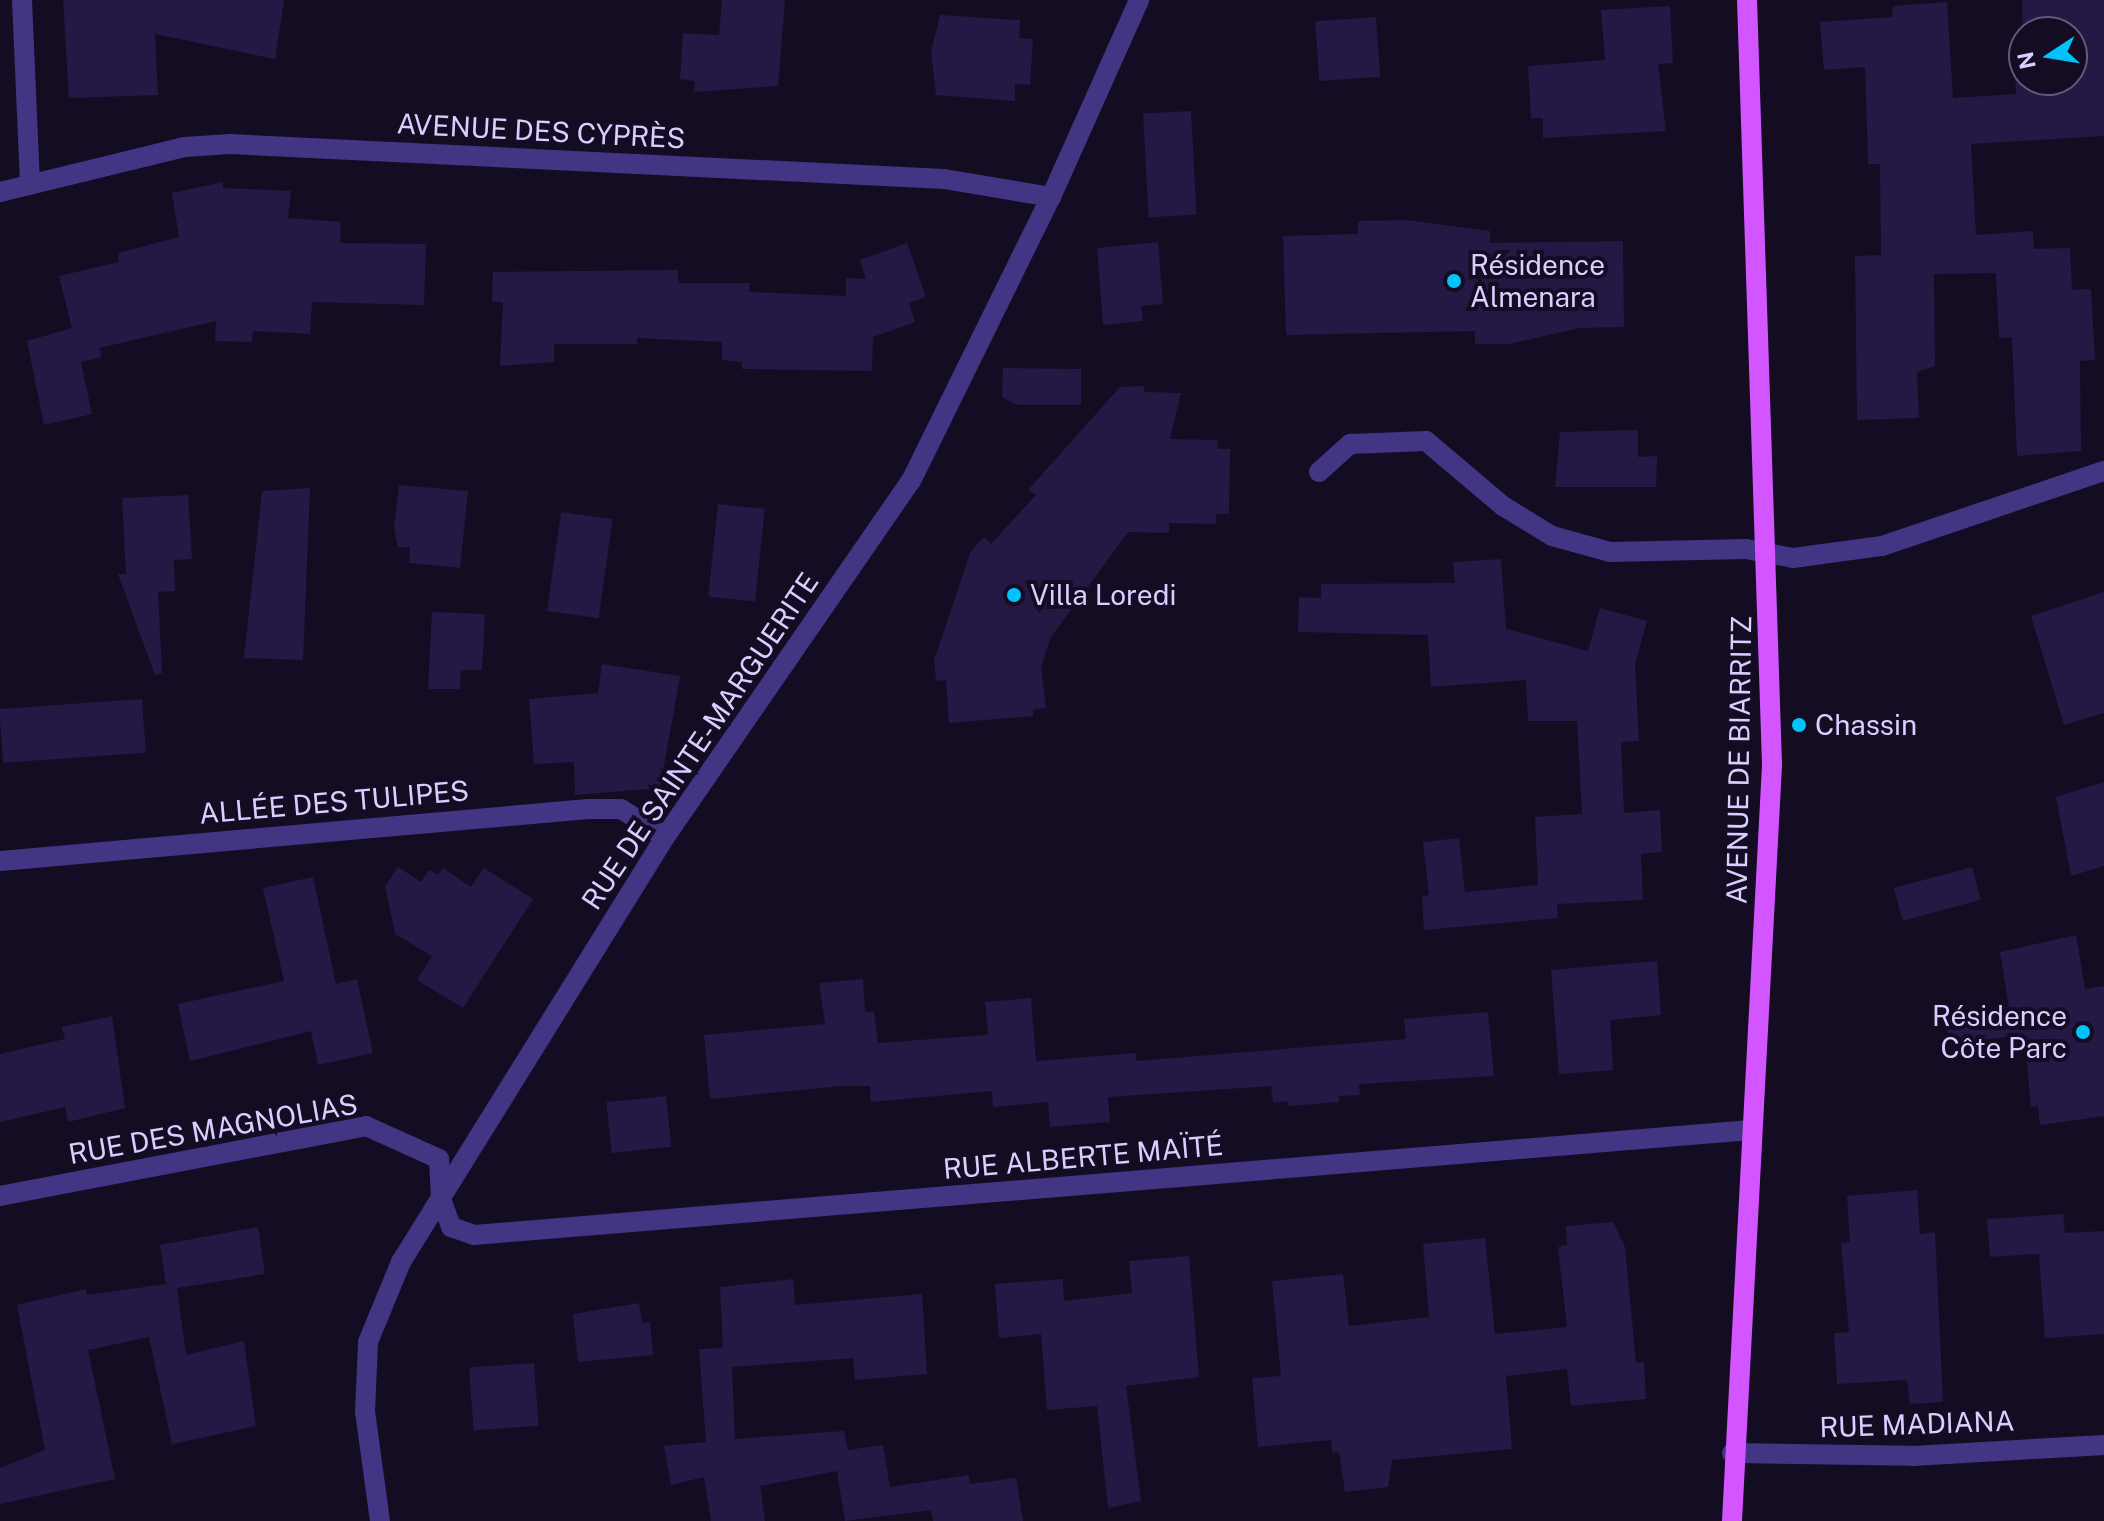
<!DOCTYPE html>
<meta charset="utf-8">
<style>
body{margin:0}
#map{position:relative;width:2104px;height:1521px;overflow:hidden;background:#130c23;font-family:"Public Sans",sans-serif}
div>[style]{position:absolute}
[style*='--x']{left:calc(var(--x)*1px);top:calc(var(--y)*1px);width:calc(var(--w)*1px);rotate:calc(var(--a)*1deg)}
.building>*{inset:0;background:#261845;transform-origin:0 0}
.minor>*{height:20px;margin:-10px;padding:0 10px;transform-origin:10px;border-radius:10px;background:#413584}
.major>*{height:20px;margin:-10px;padding:0 10px;transform-origin:10px;border-radius:10px;background:#d355ff}
.dots>*{width:22px;height:22px;translate:-50% -50%;box-sizing:border-box;border:4px solid #130c23;border-radius:50%}
span{translate:-50% -50%;white-space:nowrap;text-align:center;line-height:1.15;-webkit-text-stroke:8px #130c23;paint-order:stroke}
.street-label{font-size:28px;color:#d9ceff}
.poi-label{font-size:28px;color:#d9ceff}
.left{translate:0 -50%;text-align:left}
.right{translate:-100% -50%;text-align:right}
.north{position:absolute;left:2008px;top:16px;width:80px;height:80px;box-sizing:border-box;background:#130c23;border:2px solid #625a7b;border-radius:50%;rotate:258deg;font-size:22px;font-weight:700;line-height:32px;text-align:center;color:#d9ceff}
.north::after{content:'';display:block;margin:auto;width:28px;height:36px;background:#00c3f9;clip-path:polygon(50% 0,100% 100%,50% 72%,0 100%)}
</style>
<div id="map">
<div class="building">
<div style="clip-path:polygon(63px 0,284px 0,275px 59px,155px 34px,158px 95px,69px 98px)"></div>
<div style="clip-path:polygon(722px 0,785px 0,778px 86px,694px 92px,695px 81px,680px 79px,683px 33px,719px 35px)"></div>
<div style="clip-path:polygon(2022px 0,2104px 0,2104px 136px,1971px 144px,1976px 235px,2033px 231px,2034px 249px,2070px 248px,2072px 290px,2091px 289px,2095px 360px,2080px 361px,2081px 451px,2017px 456px,2012px 337px,1999px 338px,1996px 273px,1934px 274px,1935px 366px,1917px 372px,1919px 418px,1857px 420px,1855px 256px,1881px 255px,1880px 164px,1868px 164px,1865px 67px,1824px 70px,1820px 22px,1892px 17px,1893px 6px,1947px 2px,1953px 98px,2016px 94px,2015px 74px,2024px 74px,2024px 80px,2072px 80px,2072px 32px,2024px 32px,2024px 65px)"></div>
<div style="clip-path:polygon(1670px 6px,1673px 63px,1658px 64px,1666px 131px,1543px 138px,1543px 118px,1531px 118px,1528px 66px,1605px 60px,1601px 10px)"></div>
<div style="clip-path:polygon(940px 15px,1020px 20px,1019px 38px,1033px 39px,1030px 85px,1015px 84px,1015px 101px,936px 95px,931px 52px)"></div>
<div style="left:1376px;top:17px;width:60px;height:61px;rotate:86deg"></div>
<div style="left:1191px;top:111px;width:104px;height:48px;rotate:87deg"></div>
<div style="clip-path:polygon(223px 182px,223px 188px,291px 191px,288px 218px,341px 222px,340px 243px,426px 244px,424px 305px,312px 302px,310px 334px,253px 331px,252px 342px,215px 341px,216px 321px,99px 348px,102px 357px,81px 362px,92px 414px,44px 425px,27px 341px,72px 328px,59px 276px,119px 262px,118px 253px,179px 237px,172px 193px)"></div>
<div style="clip-path:polygon(1406px 220px,1490px 231px,1490px 243px,1623px 241px,1624px 327px,1579px 328px,1510px 344px,1475px 344px,1475px 331px,1286px 335px,1283px 236px,1358px 234px,1358px 221px)"></div>
<div style="clip-path:polygon(1158px 242px,1163px 304px,1141px 306px,1143px 321px,1103px 325px,1097px 248px)"></div>
<div style="clip-path:polygon(907px 243px,926px 297px,909px 303px,915px 322px,873px 337px,872px 371px,742px 369px,742px 362px,722px 360px,722px 342px,637px 338px,637px 344px,554px 344px,554px 362px,500px 366px,503px 302px,492px 302px,493px 272px,678px 270px,678px 283px,750px 283px,749px 292px,846px 296px,846px 278px,866px 279px,860px 260px)"></div>
<div style="clip-path:polygon(1003px 368px,1081px 369px,1081px 405px,1018px 405px,1002px 397px)"></div>
<div style="clip-path:polygon(1144px 386px,1144px 392px,1181px 393px,1170px 439px,1217px 440px,1218px 449px,1230px 449px,1229px 514px,1216px 514px,1216px 524px,1169px 523px,1169px 533px,1128px 532px,1051px 637px,1041px 667px,1046px 708px,1033px 710px,1033px 716px,949px 723px,946px 680px,936px 681px,934px 660px,971px 551px,984px 537px,991px 544px,1036px 495px,1028px 490px,1120px 387px)"></div>
<div style="clip-path:polygon(1638px 430px,1638px 457px,1657px 456px,1656px 487px,1555px 487px,1560px 432px)"></div>
<div style="clip-path:polygon(399px 485px,468px 491px,460px 568px,409px 563px,410px 547px,398px 547px,394px 527px)"></div>
<div style="clip-path:polygon(310px 488px,303px 660px,244px 658px,262px 491px)"></div>
<div style="clip-path:polygon(188px 495px,192px 559px,174px 560px,175px 591px,158px 592px,162px 673px,155px 675px,118px 574px,126px 574px,122px 498px)"></div>
<div style="left:718px;top:504px;width:47px;height:93px;rotate:6deg"></div>
<div style="left:561px;top:512px;width:52px;height:100px;rotate:8deg"></div>
<div style="clip-path:polygon(1501px 559px,1506px 629px,1588px 651px,1600px 608px,1647px 621px,1635px 664px,1639px 741px,1621px 742px,1624px 813px,1660px 810px,1662px 852px,1641px 854px,1643px 900px,1557px 904px,1558px 918px,1424px 930px,1422px 896px,1429px 895px,1423px 842px,1459px 838px,1465px 892px,1538px 885px,1535px 817px,1582px 814px,1577px 721px,1528px 721px,1526px 680px,1431px 687px,1428px 635px,1298px 632px,1299px 597px,1321px 598px,1321px 584px,1455px 583px,1453px 562px)"></div>
<div style="clip-path:polygon(2104px 592px,2104px 713px,2064px 725px,2031px 616px)"></div>
<div style="clip-path:polygon(432px 612px,485px 614px,482px 670px,461px 670px,460px 689px,428px 689px)"></div>
<div style="clip-path:polygon(602px 664px,680px 676px,660px 788px,575px 795px,574px 762px,534px 764px,529px 699px,598px 693px)"></div>
<div style="left:142px;top:699px;width:54px;height:143px;rotate:86deg"></div>
<div style="clip-path:polygon(2104px 782px,2104px 866px,2071px 876px,2056px 797px)"></div>
<div style="clip-path:polygon(398px 867px,421px 882px,429px 870px,438px 875px,443px 868px,471px 887px,484px 868px,533px 899px,463px 1008px,417px 980px,432px 956px,395px 934px,385px 886px)"></div>
<div style="left:1972px;top:867px;width:34px;height:81px;rotate:75deg"></div>
<div style="clip-path:polygon(313px 877px,336px 984px,357px 979px,373px 1053px,318px 1065px,311px 1031px,190px 1061px,178px 1004px,284px 981px,263px 888px)"></div>
<div style="clip-path:polygon(2076px 935px,2085px 989px,2104px 986px,2104px 1116px,2040px 1125px,2038px 1106px,2031px 1107px,2024px 1034px,1951px 1045px,1947px 1027px,2009px 1007px,2000px 952px)"></div>
<div style="clip-path:polygon(1657px 961px,1661px 1015px,1610px 1020px,1613px 1070px,1559px 1074px,1551px 970px)"></div>
<div style="clip-path:polygon(863px 979px,865px 1012px,874px 1011px,878px 1043px,988px 1035px,985px 1002px,1031px 998px,1036px 1061px,1136px 1053px,1136px 1061px,1406px 1039px,1404px 1019px,1488px 1012px,1494px 1076px,1359px 1084px,1360px 1095px,1339px 1096px,1339px 1102px,1289px 1106px,1288px 1101px,1273px 1103px,1271px 1086px,1108px 1097px,1110px 1122px,1050px 1127px,1048px 1102px,993px 1107px,992px 1091px,871px 1102px,870px 1086px,841px 1086px,710px 1099px,704px 1035px,825px 1024px,819px 983px)"></div>
<div style="clip-path:polygon(112px 1016px,125px 1108px,68px 1122px,65px 1107px,0 1122px,0 1054px,65px 1039px,62px 1027px)"></div>
<div style="left:666px;top:1096px;width:51px;height:60px;rotate:84deg"></div>
<div style="clip-path:polygon(1917px 1190px,1920px 1234px,1935px 1232px,1943px 1402px,1910px 1404px,1907px 1380px,1837px 1384px,1834px 1333px,1849px 1332px,1841px 1243px,1850px 1242px,1847px 1196px)"></div>
<div style="clip-path:polygon(2063px 1214px,2065px 1233px,2104px 1231px,2104px 1334px,2045px 1338px,2039px 1254px,1990px 1257px,1987px 1219px)"></div>
<div style="clip-path:polygon(1613px 1222px,1625px 1247px,1636px 1363px,1644px 1362px,1646px 1399px,1571px 1406px,1567px 1369px,1506px 1376px,1512px 1449px,1392px 1460px,1388px 1487px,1345px 1492px,1339px 1452px,1332px 1453px,1331px 1440px,1258px 1447px,1252px 1378px,1281px 1376px,1272px 1281px,1343px 1274px,1349px 1326px,1429px 1317px,1423px 1244px,1485px 1238px,1495px 1334px,1567px 1327px,1558px 1247px,1567px 1245px,1566px 1226px)"></div>
<div style="clip-path:polygon(258px 1227px,265px 1274px,177px 1288px,186px 1355px,244px 1341px,256px 1426px,172px 1444px,149px 1337px,88px 1350px,115px 1479px,0 1504px,0 1468px,45px 1450px,17px 1305px,86px 1289px,87px 1295px,166px 1284px,160px 1245px)"></div>
<div style="clip-path:polygon(1189px 1256px,1199px 1377px,1126px 1386px,1141px 1501px,1108px 1508px,1097px 1406px,1047px 1410px,1041px 1334px,999px 1338px,995px 1284px,1063px 1279px,1064px 1301px,1132px 1293px,1129px 1261px)"></div>
<div style="clip-path:polygon(793px 1279px,795px 1305px,922px 1294px,927px 1374px,855px 1380px,853px 1358px,732px 1367px,735px 1439px,844px 1431px,848px 1450px,883px 1445px,890px 1487px,969px 1475px,970px 1484px,1016px 1478px,1023px 1521px,933px 1521px,931px 1510px,845px 1521px,837px 1471px,760px 1486px,765px 1521px,711px 1521px,704px 1477px,671px 1485px,664px 1446px,706px 1442px,699px 1349px,723px 1348px,720px 1287px)"></div>
<div style="clip-path:polygon(639px 1303px,642px 1323px,650px 1322px,653px 1355px,578px 1362px,573px 1314px)"></div>
<div style="left:534px;top:1363px;width:63px;height:65px;rotate:86deg"></div>
</div>
<div class="minor">
<div style="--x:22;--y:0;--w:185;--a:87.5"></div>
<div style="--x:0;--y:192;--w:190;--a:-13.7"></div>
<div style="--x:185;--y:147;--w:45;--a:-3.8"></div>
<div style="--x:230;--y:144;--w:715;--a:2.81"></div>
<div style="--x:944;--y:179;--w:109;--a:9.5"></div>
<div style="--x:1319;--y:472;--w:42;--a:-42.1"></div>
<div style="--x:1350;--y:444;--w:76;--a:-2.3"></div>
<div style="--x:1426;--y:441;--w:101;--a:40.2"></div>
<div style="--x:1503;--y:506;--w:57;--a:31.5"></div>
<div style="--x:1552;--y:536;--w:60;--a:15.4"></div>
<div style="--x:1610;--y:552;--w:136;--a:-1.3"></div>
<div style="--x:1746;--y:549;--w:48;--a:10.8"></div>
<div style="--x:1793;--y:558;--w:90;--a:-7.7"></div>
<div style="--x:1882;--y:546;--w:234;--a:-18.7"></div>
<div style="--x:0;--y:861;--w:590;--a:-5.05"></div>
<div style="--x:588;--y:809;--w:33;--a:0"></div>
<div style="--x:621;--y:809;--w:52;--a:32.5"></div>
<div style="--x:0;--y:1196;--w:373;--a:-10.8"></div>
<div style="--x:366;--y:1126;--w:80;--a:24.3"></div>
<div style="--x:439;--y:1159;--w:40;--a:87.1"></div>
<div style="--x:441;--y:1199;--w:30;--a:70"></div>
<div style="--x:451;--y:1227;--w:24;--a:19"></div>
<div style="--x:474;--y:1235;--w:1281;--a:-4.7"></div>
<div style="--x:1732;--y:1453;--w:181;--a:0.9"></div>
<div style="--x:1913;--y:1456;--w:191;--a:-3.3"></div>
<div style="--x:380;--y:1521;--w:110;--a:-97.8"></div>
<div style="--x:365;--y:1412;--w:70;--a:-87.5"></div>
<div style="--x:368;--y:1342;--w:87;--a:-67.6"></div>
<div style="--x:401;--y:1262;--w:500;--a:-58.15"></div>
<div style="--x:665;--y:837;--w:433;--a:-55.4"></div>
<div style="--x:911;--y:481;--w:317;--a:-63.8"></div>
<div style="--x:1051;--y:197;--w:216;--a:-65.9"></div>
</div>
<div class="major">
<div style="--x:1732;--y:1521;--w:757;--a:-86.97"></div>
<div style="--x:1772;--y:765;--w:765;--a:-91.87"></div>
</div>
<div class="dots">
<div style="left:1454px;top:281px;background:#00c3f9"></div>
<div style="left:1014px;top:595px;background:#00c3f9"></div>
<div style="left:1799px;top:725px;background:#00c3f9"></div>
<div style="left:2083px;top:1032px;background:#00c3f9"></div>
</div>
<div class="street-label">
<span style="left:541px;top:131px;rotate:3deg">AVENUE DES CYPRÈS</span>
<span style="left:700px;top:741px;rotate:-56deg">RUE DE SAINTE-MARGUERITE</span>
<span style="left:1739px;top:760px;rotate:-89deg">AVENUE DE BIARRITZ</span>
<span style="left:334px;top:802px;rotate:-5deg">ALLÉE DES TULIPES</span>
<span style="left:213px;top:1129px;rotate:-10deg">RUE DES MAGNOLIAS</span>
<span style="left:1083px;top:1157px;rotate:-5deg">RUE ALBERTE MAÏTÉ</span>
<span style="left:1917px;top:1424px;rotate:-2deg">RUE MADIANA</span>
</div>
<div class="poi-label">
<span class="left" style="left:1470px;top:281px">Résidence<br>Almenara</span>
<span class="left" style="left:1030px;top:595px">Villa Loredi</span>
<span class="left" style="left:1815px;top:725px">Chassin</span>
<span class="right" style="left:2067px;top:1032px">Résidence<br>Côte Parc</span>
</div>
<div class="north">N</div>
</div>
